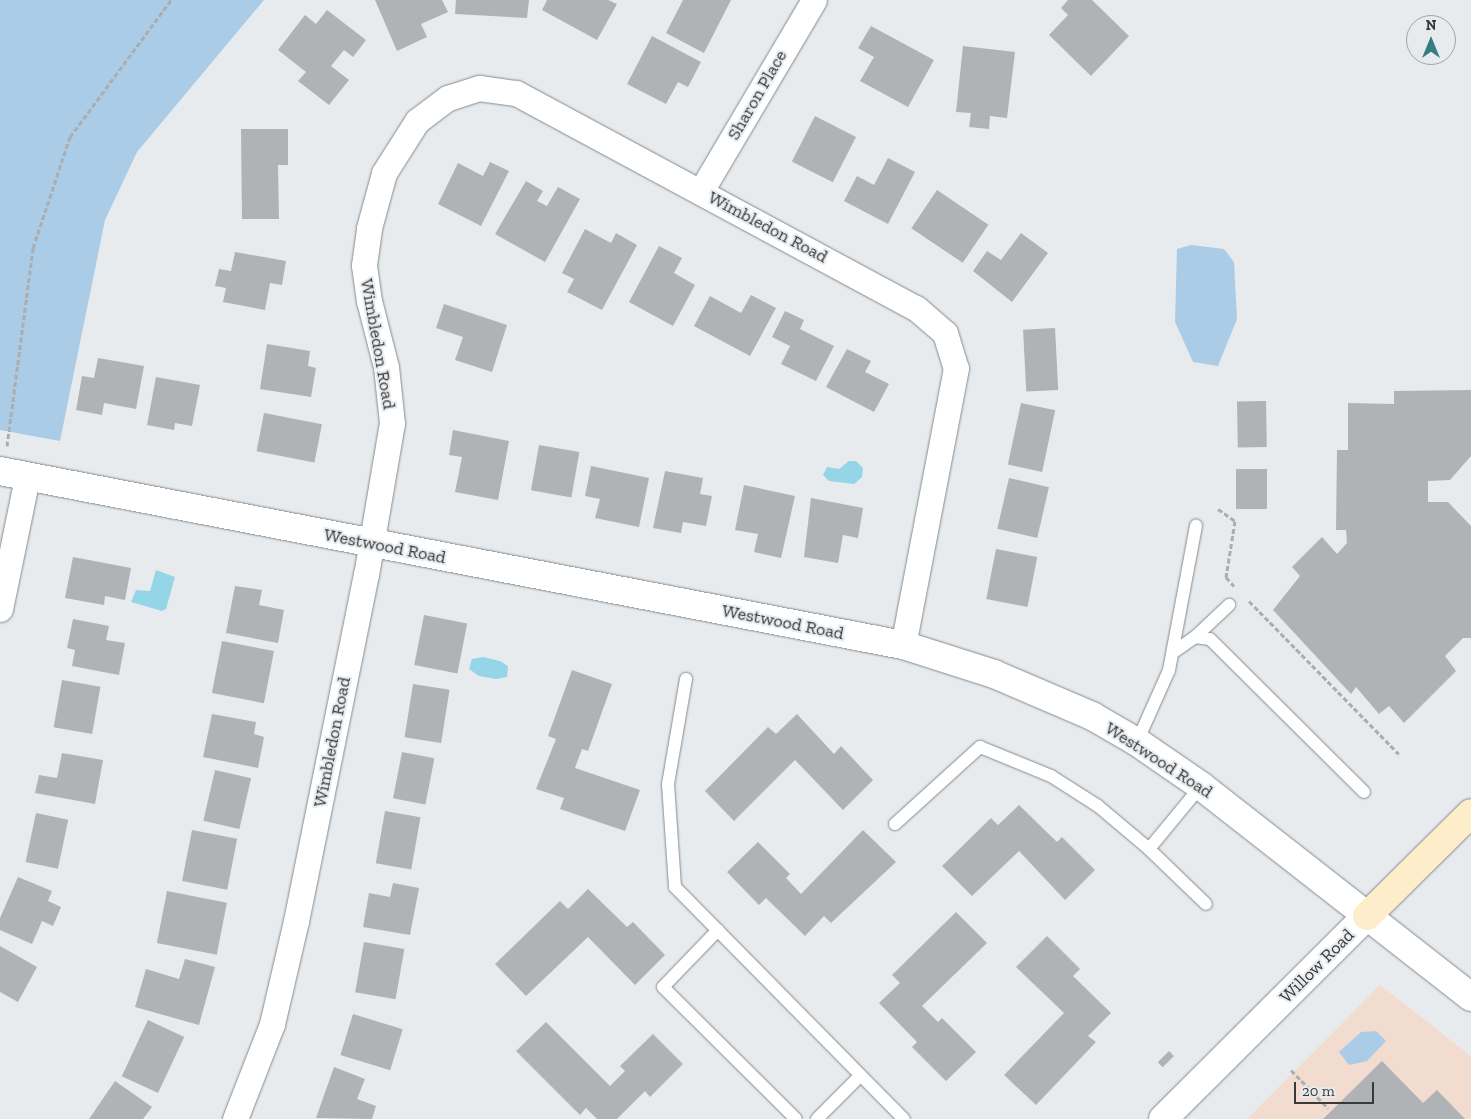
<!DOCTYPE html>
<style>
body{margin:0}
#map{position:relative;width:1471px;height:1119px;overflow:hidden;background:#e7ebee;font-family:"Zilla Slab",serif}
div>[style]{position:absolute}
[style*='--x']{left:calc(var(--x)*1px);top:calc(var(--y)*1px);width:calc(var(--w)*1px);rotate:calc(var(--a)*1deg)}
.commercial>*{inset:0;background:#f2dccf}
.green>*{inset:0;background:#aacce7}
.water>*{inset:0;background:#94d6e7}
.building>*{inset:0;background:#afb3b6;transform-origin:0 0}
.path>*{height:3px;margin-top:-1.5px;transform-origin:0;background:repeating-linear-gradient(90deg,#abaeb0 0 5px,transparent 0 7.5px)}
.roads{filter:drop-shadow(0 0 1px #868a8d) drop-shadow(0 0 1px #868a8d)}
.service>*{height:12px;margin:-6px;padding:0 6px;transform-origin:6px;border-radius:6px;background:#fff}
.minor>*{height:25px;margin:-12.5px;padding:0 12.5px;transform-origin:12.5px;border-radius:12.5px;background:#fff}
.tertiary>*{height:28px;margin:-14px;padding:0 14px;transform-origin:14px;border-radius:14px;background:#fff}
.secondary>*{height:28px;margin:-14px;padding:0 14px;transform-origin:14px;border-radius:14px;background:#feedcb}
span{translate:-50% -50%;white-space:nowrap;text-align:center;line-height:1.15;-webkit-text-stroke:4px #e7ebee;paint-order:stroke}
.street-label{font-size:18px;color:#37393a}
.north{position:absolute;left:1406px;top:15px;width:50px;height:50px;box-sizing:border-box;background:#e7ebee;border:1px solid #a1a4a6;border-radius:50%;rotate:0deg;font-size:14px;font-weight:700;line-height:20px;text-align:center;color:#37393a}
.north::after{content:'';display:block;margin:auto;width:18px;height:22px;background:#357d84;clip-path:polygon(50% 0,100% 100%,50% 72%,0 100%)}
.scale{position:absolute;left:1294px;top:1082px;width:80px;height:22px;box-sizing:border-box;border:2px solid #37393a;border-top:0;padding-left:6px;font-size:15px;line-height:18px;white-space:nowrap;color:#37393a;-webkit-text-stroke:4px #e7ebee;paint-order:stroke}
</style>
<div id="map">
<div class="commercial">
<div style="clip-path:polygon(1380px 985px,1471px 1056px,1471px 1119px,1247px 1119px)"></div>
</div>
<div class="green">
<div style="clip-path:polygon(0 0,264px 0,137px 152px,105px 220px,60px 441px,0 430px)"></div>
<div style="clip-path:polygon(1191px 245px,1224px 249px,1234px 262px,1237px 319px,1218px 366px,1193px 362px,1175px 322px,1177px 249px)"></div>
<div style="clip-path:polygon(1376px 1031px,1386px 1041px,1367px 1061px,1349px 1065px,1339px 1052px,1361px 1032px)"></div>
</div>
<div class="water">
<div style="clip-path:polygon(849px 461px,856px 461px,863px 468px,862px 477px,854px 484px,829px 481px,823px 475px,827px 467px,839px 469px)"></div>
<div style="clip-path:polygon(156px 570px,175px 577px,166px 609px,162px 611px,131px 602px,136px 590px,150px 591px)"></div>
<div style="clip-path:polygon(483px 657px,500px 661px,508px 666px,507px 677px,496px 679px,479px 676px,469px 669px,472px 659px)"></div>
</div>
<div class="building">
<div style="clip-path:polygon(375px 0,442px 0,448px 12px,421px 24px,427px 37px,397px 51px)"></div>
<div style="clip-path:polygon(456px 0,529px 0,527px 18px,455px 14px)"></div>
<div style="clip-path:polygon(547px 0,608px 0,617px 4px,597px 40px,542px 10px)"></div>
<div style="clip-path:polygon(683px 0,731px 0,704px 53px,666px 33px)"></div>
<div style="clip-path:polygon(1068px 0,1092px 0,1129px 36px,1091px 76px,1049px 35px,1068px 15px,1061px 8px)"></div>
<div style="clip-path:polygon(327px 10px,366px 40px,353px 57px,344px 50px,331px 66px,349px 80px,329px 105px,298px 81px,306px 72px,278px 50px,305px 15px,316px 24px)"></div>
<div style="clip-path:polygon(871px 26px,934px 60px,908px 107px,860px 81px,874px 57px,858px 48px)"></div>
<div style="clip-path:polygon(652px 36px,701px 62px,688px 87px,678px 82px,666px 104px,627px 84px)"></div>
<div style="clip-path:polygon(963px 46px,1015px 52px,1007px 118px,990px 116px,989px 129px,969px 127px,971px 113px,956px 112px)"></div>
<div style="left:815px;top:116px;width:46px;height:51px;rotate:27deg"></div>
<div style="clip-path:polygon(241px 129px,288px 129px,288px 165px,278px 165px,279px 219px,242px 219px)"></div>
<div style="clip-path:polygon(888px 158px,915px 172px,888px 224px,844px 201px,857px 176px,874px 185px)"></div>
<div style="clip-path:polygon(490px 162px,509px 171px,481px 226px,438px 204px,458px 163px,483px 176px)"></div>
<div style="clip-path:polygon(526px 181px,543px 191px,537px 201px,547px 206px,558px 187px,580px 199px,545px 262px,495px 234px)"></div>
<div style="left:937px;top:190px;width:62px;height:46px;rotate:34deg"></div>
<div style="clip-path:polygon(585px 229px,611px 243px,616px 233px,637px 245px,602px 310px,567px 292px,574px 279px,562px 273px)"></div>
<div style="clip-path:polygon(1021px 233px,1048px 253px,1012px 302px,973px 271px,987px 251px,1001px 260px)"></div>
<div style="clip-path:polygon(659px 246px,682px 258px,674px 273px,695px 285px,673px 326px,629px 302px)"></div>
<div style="clip-path:polygon(235px 252px,286px 261px,282px 285px,270px 283px,265px 310px,223px 302px,226px 288px,215px 286px,219px 269px,231px 271px)"></div>
<div style="clip-path:polygon(751px 295px,776px 308px,750px 356px,694px 326px,710px 296px,741px 313px)"></div>
<div style="clip-path:polygon(444px 304px,507px 325px,492px 372px,455px 360px,463px 337px,436px 328px)"></div>
<div style="clip-path:polygon(785px 311px,804px 320px,800px 329px,834px 346px,816px 381px,781px 364px,790px 346px,772px 337px)"></div>
<div style="left:1055px;top:328px;width:62px;height:32px;rotate:87deg"></div>
<div style="clip-path:polygon(267px 344px,310px 351px,308px 366px,316px 368px,311px 397px,260px 389px)"></div>
<div style="clip-path:polygon(847px 349px,871px 361px,865px 372px,889px 384px,874px 412px,826px 387px)"></div>
<div style="clip-path:polygon(98px 358px,144px 366px,136px 409px,104px 403px,102px 415px,76px 410px,82px 376px,94px 378px)"></div>
<div style="clip-path:polygon(156px 377px,200px 385px,192px 426px,175px 423px,174px 430px,147px 425px)"></div>
<div style="clip-path:polygon(1471px 390px,1471px 456px,1450px 480px,1428px 481px,1428px 502px,1448px 502px,1471px 526px,1471px 638px,1463px 638px,1445px 656px,1456px 671px,1404px 723px,1389px 706px,1379px 714px,1356px 687px,1351px 694px,1273px 610px,1300px 576px,1292px 567px,1322px 537px,1337px 554px,1347px 543px,1346px 530px,1336px 530px,1337px 450px,1348px 450px,1348px 403px,1394px 404px,1394px 391px)"></div>
<div style="left:1266px;top:401px;width:46px;height:29px;rotate:89deg"></div>
<div style="left:1021px;top:403px;width:35px;height:63px;rotate:12deg"></div>
<div style="left:264px;top:413px;width:59px;height:39px;rotate:11deg"></div>
<div style="clip-path:polygon(453px 430px,509px 441px,498px 500px,455px 492px,462px 457px,449px 455px)"></div>
<div style="left:539px;top:445px;width:41px;height:46px;rotate:10deg"></div>
<div style="clip-path:polygon(591px 466px,649px 478px,639px 527px,595px 518px,600px 499px,585px 496px)"></div>
<div style="left:1267px;top:469px;width:40px;height:31px;rotate:90deg"></div>
<div style="clip-path:polygon(665px 471px,703px 478px,700px 494px,712px 496px,706px 526px,683px 522px,681px 533px,653px 528px)"></div>
<div style="left:1009px;top:478px;width:41px;height:52px;rotate:13deg"></div>
<div style="clip-path:polygon(744px 485px,795px 496px,781px 558px,754px 552px,758px 534px,735px 530px)"></div>
<div style="clip-path:polygon(811px 498px,863px 508px,858px 538px,843px 535px,838px 563px,804px 557px)"></div>
<div style="left:996px;top:549px;width:42px;height:51px;rotate:11deg"></div>
<div style="clip-path:polygon(73px 557px,131px 568px,125px 600px,105px 596px,104px 605px,65px 598px)"></div>
<div style="clip-path:polygon(235px 586px,262px 590px,259px 605px,284px 610px,278px 643px,226px 633px)"></div>
<div style="left:424px;top:615px;width:44px;height:51px;rotate:11deg"></div>
<div style="clip-path:polygon(73px 619px,109px 626px,106px 640px,125px 643px,119px 675px,72px 666px,75px 650px,67px 648px)"></div>
<div style="left:222px;top:641px;width:53px;height:53px;rotate:11deg"></div>
<div style="clip-path:polygon(572px 670px,612px 684px,588px 751px,582px 749px,575px 768px,640px 790px,625px 831px,560px 809px,564px 798px,536px 789px,556px 739px,548px 736px)"></div>
<div style="left:62px;top:680px;width:39px;height:48px;rotate:10deg"></div>
<div style="left:413px;top:684px;width:37px;height:54px;rotate:9deg"></div>
<div style="clip-path:polygon(212px 714px,256px 722px,254px 734px,264px 737px,258px 768px,203px 757px)"></div>
<div style="clip-path:polygon(797px 714px,834px 754px,841px 746px,873px 780px,843px 810px,795px 760px,734px 821px,705px 791px,768px 727px,776px 734px)"></div>
<div style="left:402px;top:752px;width:33px;height:47px;rotate:11deg"></div>
<div style="clip-path:polygon(62px 753px,103px 760px,95px 804px,35px 793px,39px 775px,57px 778px)"></div>
<div style="left:215px;top:770px;width:37px;height:52px;rotate:13deg"></div>
<div style="clip-path:polygon(1019px 805px,1057px 842px,1062px 837px,1095px 870px,1065px 900px,1019px 851px,972px 896px,942px 866px,991px 818px,998px 825px)"></div>
<div style="left:385px;top:811px;width:36px;height:53px;rotate:10deg"></div>
<div style="left:36px;top:813px;width:33px;height:50px;rotate:12deg"></div>
<div style="left:192px;top:830px;width:46px;height:52px;rotate:11deg"></div>
<div style="clip-path:polygon(863px 830px,896px 862px,831px 923px,824px 916px,805px 936px,766px 898px,759px 905px,727px 872px,758px 842px,790px 874px,786px 878px,801px 894px)"></div>
<div style="clip-path:polygon(18px 877px,52px 891px,48px 901px,61px 907px,53px 926px,42px 921px,32px 944px,0 930px,0 918px)"></div>
<div style="clip-path:polygon(393px 883px,419px 888px,410px 935px,363px 927px,369px 893px,390px 897px)"></div>
<div style="clip-path:polygon(588px 889px,627px 927px,633px 922px,665px 955px,635px 985px,588px 937px,526px 996px,495px 964px,560px 901px,568px 909px)"></div>
<div style="left:167px;top:891px;width:61px;height:53px;rotate:11deg"></div>
<div style="clip-path:polygon(956px 912px,987px 943px,922px 1006px,938px 1022px,942px 1018px,976px 1052px,946px 1081px,912px 1047px,917px 1042px,879px 1003px,900px 983px,892px 975px)"></div>
<div style="clip-path:polygon(1047px 936px,1080px 969px,1073px 976px,1111px 1013px,1088px 1036px,1096px 1042px,1036px 1105px,1004px 1075px,1064px 1013px,1016px 967px)"></div>
<div style="left:364px;top:942px;width:41px;height:51px;rotate:10deg"></div>
<div style="clip-path:polygon(0 946px,37px 967px,18px 1002px,0 992px)"></div>
<div style="clip-path:polygon(185px 959px,215px 967px,199px 1025px,135px 1007px,146px 969px,179px 979px)"></div>
<div style="left:353px;top:1014px;width:52px;height:43px;rotate:17deg"></div>
<div style="left:148px;top:1020px;width:40px;height:62px;rotate:25deg"></div>
<div style="clip-path:polygon(546px 1022px,610px 1086px,625px 1071px,620px 1066px,653px 1034px,683px 1064px,650px 1097px,645px 1091px,617px 1119px,597px 1119px,586px 1108px,580px 1115px,516px 1051px)"></div>
<div style="left:1169px;top:1051px;width:7px;height:16px;rotate:45deg"></div>
<div style="clip-path:polygon(1382px 1061px,1423px 1103px,1437px 1090px,1465px 1119px,1323px 1119px)"></div>
<div style="clip-path:polygon(334px 1067px,365px 1079px,357px 1099px,376px 1106px,372px 1119px,316px 1118px)"></div>
<div style="clip-path:polygon(115px 1081px,152px 1107px,143px 1119px,89px 1119px)"></div>
</div>
<div class="path">
<div style="--x:7;--y:446;--w:200;--a:-82.5"></div>
<div style="--x:33;--y:248;--w:117;--a:-71.6"></div>
<div style="--x:70;--y:137;--w:170;--a:-53.6"></div>
<div style="--x:1218;--y:509;--w:21;--a:35"></div>
<div style="--x:1235;--y:521;--w:57;--a:99.1"></div>
<div style="--x:1226;--y:577;--w:12;--a:48"></div>
<div style="--x:1249;--y:601;--w:214;--a:45.6"></div>
<div style="--x:1291;--y:1070;--w:53;--a:45.8"></div>
</div>
<div class="roads">
<div class="service">
<div style="--x:1195;--y:637;--w:47;--a:-43.3"></div>
<div style="--x:1175;--y:651;--w:24;--a:-35"></div>
<div style="--x:1195;--y:637;--w:15;--a:8"></div>
<div style="--x:1210;--y:639;--w:217;--a:44.8"></div>
<div style="--x:686;--y:679;--w:107;--a:99.7"></div>
<div style="--x:668;--y:784;--w:103;--a:86.1"></div>
<div style="--x:675;--y:887;--w:326;--a:45.4"></div>
<div style="--x:1137;--y:742;--w:79;--a:-66"></div>
<div style="--x:1169;--y:670;--w:147;--a:-79.4"></div>
<div style="--x:895;--y:824;--w:115;--a:-42.2"></div>
<div style="--x:980;--y:747;--w:77;--a:22.2"></div>
<div style="--x:1051;--y:776;--w:56;--a:32.6"></div>
<div style="--x:1098;--y:806;--w:67;--a:40.1"></div>
<div style="--x:1149;--y:849;--w:82;--a:-50.5"></div>
<div style="--x:1149;--y:849;--w:79;--a:44"></div>
<div style="--x:718;--y:930;--w:79;--a:134"></div>
<div style="--x:663;--y:987;--w:187;--a:44.8"></div>
<div style="--x:817;--y:1119;--w:61;--a:-45"></div>
</div>
<div class="minor">
<div style="--x:701;--y:191;--w:222;--a:-59.4"></div>
<div style="--x:0;--y:609;--w:135;--a:-78.4"></div>
<div style="--x:235;--y:1119;--w:102;--a:-68.7"></div>
<div style="--x:272;--y:1024;--w:106;--a:-76.9"></div>
<div style="--x:296;--y:921;--w:353;--a:-78.6"></div>
<div style="--x:366;--y:575;--w:154;--a:-80.3"></div>
<div style="--x:392;--y:423;--w:56;--a:-96.1"></div>
<div style="--x:386;--y:367;--w:68;--a:-104.4"></div>
<div style="--x:369;--y:301;--w:36;--a:-98"></div>
<div style="--x:364;--y:265;--w:37;--a:-82"></div>
<div style="--x:369;--y:228;--w:57;--a:-74.7"></div>
<div style="--x:384;--y:173;--w:62;--a:-57.6"></div>
<div style="--x:417;--y:121;--w:39;--a:-37"></div>
<div style="--x:448;--y:98;--w:33;--a:-18"></div>
<div style="--x:479;--y:88;--w:37;--a:8"></div>
<div style="--x:516;--y:93;--w:454;--a:28.3"></div>
<div style="--x:916;--y:308;--w:38;--a:41"></div>
<div style="--x:945;--y:333;--w:37;--a:73"></div>
<div style="--x:956;--y:368;--w:282;--a:100.8"></div>
</div>
<div class="tertiary">
<div style="--x:0;--y:471;--w:920;--a:10.91"></div>
<div style="--x:903;--y:645;--w:96;--a:17.7"></div>
<div style="--x:994;--y:674;--w:107;--a:23.2"></div>
<div style="--x:1092;--y:716;--w:52;--a:30"></div>
<div style="--x:1137;--y:742;--w:78;--a:34.5"></div>
<div style="--x:1201;--y:786;--w:343;--a:38"></div>
<div style="--x:1163;--y:1119;--w:288;--a:-44.9"></div>
</div>
<div class="secondary">
<div style="--x:1367;--y:916;--w:146;--a:-44.7"></div>
</div>
</div>
<div class="street-label">
<span style="left:757px;top:95px;rotate:-60deg">Sharon Place</span>
<span style="left:768px;top:227px;rotate:28deg">Wimbledon Road</span>
<span style="left:378px;top:344px;rotate:80deg">Wimbledon Road</span>
<span style="left:385px;top:546px;rotate:11deg">Westwood Road</span>
<span style="left:783px;top:622px;rotate:11deg">Westwood Road</span>
<span style="left:332px;top:742px;rotate:-79deg">Wimbledon Road</span>
<span style="left:1159px;top:760px;rotate:33deg">Westwood Road</span>
<span style="left:1317px;top:966px;rotate:-45deg">Willow Road</span>
</div>
<div class="north">N</div>
<div class="scale">20 m</div>
</div>
